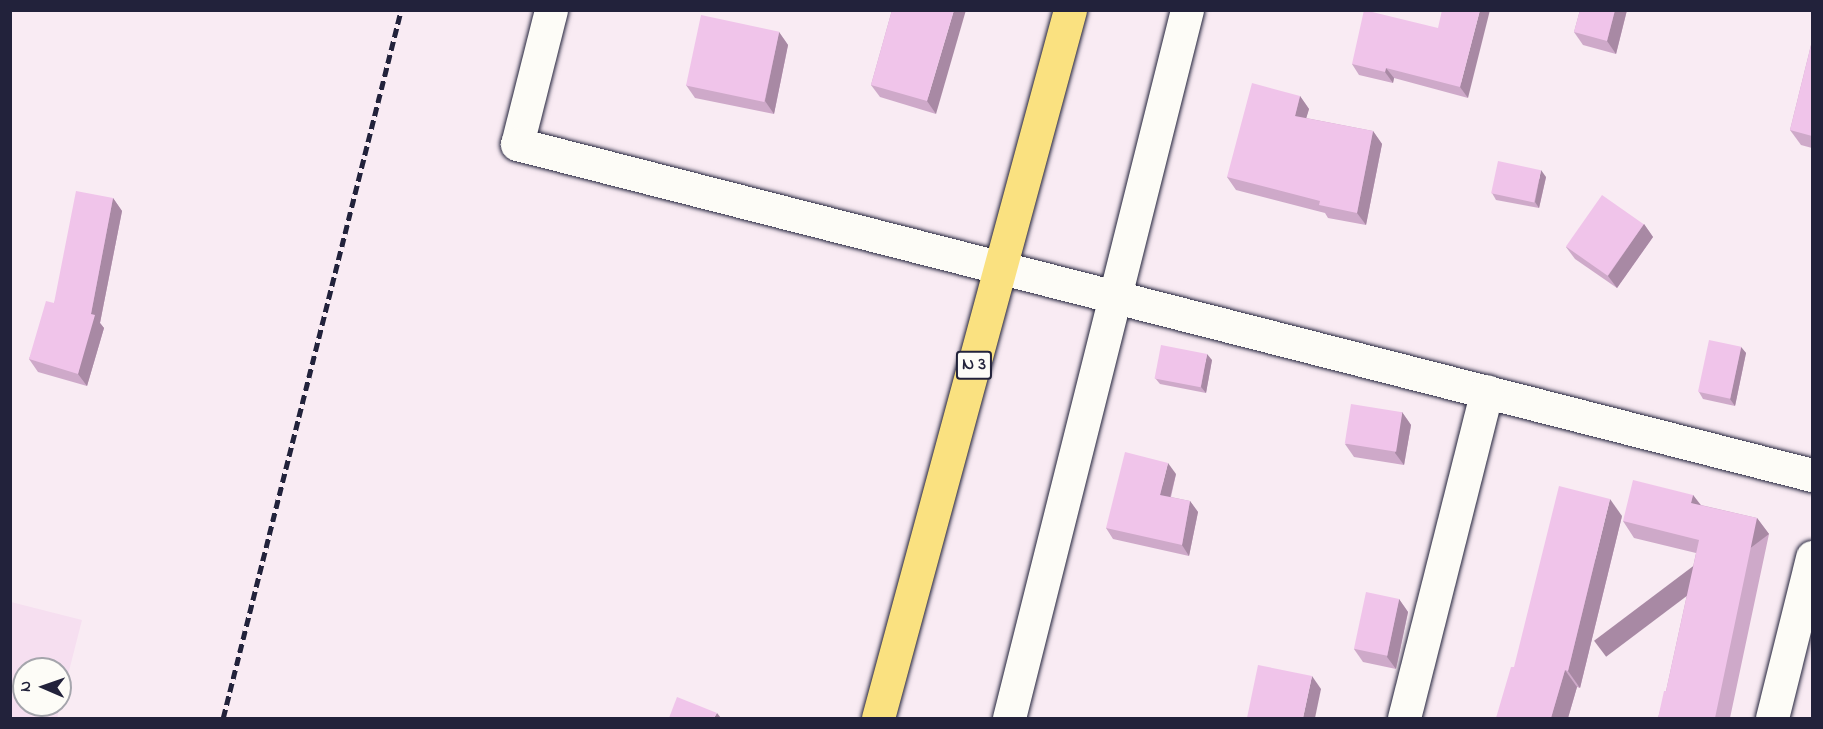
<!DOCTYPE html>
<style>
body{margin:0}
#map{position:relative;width:1823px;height:729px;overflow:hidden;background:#f9ebf3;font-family:"Indie Flower",sans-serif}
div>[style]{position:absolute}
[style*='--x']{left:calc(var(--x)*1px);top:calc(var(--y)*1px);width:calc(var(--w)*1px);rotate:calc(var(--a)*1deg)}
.built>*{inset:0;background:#f6dff0}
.roads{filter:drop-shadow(0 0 2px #22223b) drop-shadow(0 0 2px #22223b)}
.minor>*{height:33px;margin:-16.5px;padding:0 16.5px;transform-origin:16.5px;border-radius:16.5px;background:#fdfcf7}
.primary>*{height:33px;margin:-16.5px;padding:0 16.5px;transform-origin:16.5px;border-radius:16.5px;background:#fae180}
.rail>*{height:4.5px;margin-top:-2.25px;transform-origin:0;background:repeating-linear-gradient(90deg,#22223b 0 9px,transparent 0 13.5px)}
.wall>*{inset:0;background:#cea9c9}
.shaded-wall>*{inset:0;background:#a889a4;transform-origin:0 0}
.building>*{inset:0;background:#f0c4ea;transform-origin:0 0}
span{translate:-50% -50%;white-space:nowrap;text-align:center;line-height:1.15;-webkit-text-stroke:5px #fdfcf7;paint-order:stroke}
.shield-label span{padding:2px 4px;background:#fdfcf7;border:2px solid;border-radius:4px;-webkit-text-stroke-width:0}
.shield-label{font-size:18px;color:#22223b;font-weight:700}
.frame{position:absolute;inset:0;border:12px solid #22223b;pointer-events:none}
.north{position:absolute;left:12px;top:657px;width:60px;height:60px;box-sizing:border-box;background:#fdfcf7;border:2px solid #a5a5ac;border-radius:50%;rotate:272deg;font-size:16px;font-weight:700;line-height:24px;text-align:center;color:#22223b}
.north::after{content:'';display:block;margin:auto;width:21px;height:27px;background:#22223b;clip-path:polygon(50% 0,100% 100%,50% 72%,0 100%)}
</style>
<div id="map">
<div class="built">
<div style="clip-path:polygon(evenodd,11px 602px,82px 620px,57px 718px,11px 718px,11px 602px,24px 669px,60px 669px,60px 705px,24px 705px,24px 669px)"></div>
</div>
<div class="roads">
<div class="minor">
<div style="--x:551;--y:10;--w:138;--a:104.2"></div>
<div style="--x:517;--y:144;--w:1337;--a:14.34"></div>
<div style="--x:1009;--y:718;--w:730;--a:-75.89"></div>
<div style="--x:1404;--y:718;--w:337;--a:-75.8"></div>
<div style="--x:1772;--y:718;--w:166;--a:-76"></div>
</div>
<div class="primary">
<div style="--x:878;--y:718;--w:734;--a:-74.83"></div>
</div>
</div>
<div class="rail">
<div style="--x:223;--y:718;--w:730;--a:-75.89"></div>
</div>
<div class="wall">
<div style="clip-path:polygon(892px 10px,936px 114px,880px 97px,871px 85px)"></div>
<div style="clip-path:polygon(1580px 10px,1627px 10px,1616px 54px,1583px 45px,1574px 32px)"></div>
<div style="clip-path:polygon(1438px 28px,1468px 98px,1394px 78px,1393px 83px,1359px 75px,1352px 64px)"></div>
<div style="clip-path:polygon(779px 32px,788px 45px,774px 114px,695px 98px,686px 85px)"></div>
<div style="clip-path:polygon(1812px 41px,1812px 148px,1801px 145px,1790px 130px)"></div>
<div style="clip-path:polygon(1300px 96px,1309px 109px,1306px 118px,1373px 131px,1382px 144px,1366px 225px,1328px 218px,1325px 213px,1236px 190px,1227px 177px)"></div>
<div style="clip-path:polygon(1546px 177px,1539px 208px,1496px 200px,1492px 193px)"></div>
<div style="clip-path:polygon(113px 198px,122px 211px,100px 323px,104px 328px,87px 386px,38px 372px,29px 359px,54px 303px)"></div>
<div style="clip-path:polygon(1644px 224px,1653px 237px,1617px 288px,1575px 259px,1566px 247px)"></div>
<div style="clip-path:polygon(1741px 347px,1746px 353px,1735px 406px,1703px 399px,1699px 392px)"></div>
<div style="clip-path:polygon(1212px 360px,1206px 393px,1160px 384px,1155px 378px)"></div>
<div style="clip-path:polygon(1402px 412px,1411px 425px,1404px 465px,1354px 457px,1345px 444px)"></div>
<div style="clip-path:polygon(1176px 474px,1171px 497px,1190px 501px,1198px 512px,1189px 556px,1113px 539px,1106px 528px)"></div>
<div style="clip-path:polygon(1693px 495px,1701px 505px,1757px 518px,1769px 534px,1730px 718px,1658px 718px,1666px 691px,1696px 553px,1634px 538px,1623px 521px)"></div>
<div style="clip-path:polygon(1622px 516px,1580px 688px,1577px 687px,1568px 718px,1496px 718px)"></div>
<div style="clip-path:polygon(1399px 599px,1408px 612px,1396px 669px,1363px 662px,1354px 649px)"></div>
</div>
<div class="shaded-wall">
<div style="clip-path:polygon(954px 10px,966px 10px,936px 114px,927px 101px)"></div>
<div style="clip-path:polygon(1480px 10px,1490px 10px,1468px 98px,1460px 87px)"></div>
<div style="clip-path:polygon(1615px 10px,1627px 10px,1616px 54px,1607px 41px)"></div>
<div style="clip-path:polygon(779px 32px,788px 45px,774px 114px,765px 101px)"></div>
<div style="clip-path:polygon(1386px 68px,1394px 78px,1393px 83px,1385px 72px)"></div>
<div style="clip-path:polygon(1300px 96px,1309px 109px,1303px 129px,1295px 116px)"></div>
<div style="clip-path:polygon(1373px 131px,1382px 144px,1366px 225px,1357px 213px)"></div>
<div style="clip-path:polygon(1541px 170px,1546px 177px,1539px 208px,1535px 202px)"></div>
<div style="clip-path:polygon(113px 198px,122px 211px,100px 323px,104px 328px,87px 386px,78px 374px,91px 314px)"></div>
<div style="clip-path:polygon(1644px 224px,1653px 237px,1617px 288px,1608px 276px)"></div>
<div style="clip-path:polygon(1741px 347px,1746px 353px,1735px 406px,1730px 399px)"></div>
<div style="clip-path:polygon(1207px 354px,1212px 360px,1206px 393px,1201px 387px)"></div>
<div style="clip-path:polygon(1402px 412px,1411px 425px,1404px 465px,1395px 453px)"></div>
<div style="clip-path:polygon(1168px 463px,1176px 474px,1168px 506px,1160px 495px)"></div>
<div style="clip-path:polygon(1693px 495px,1705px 511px,1691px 503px)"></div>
<div style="clip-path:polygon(1610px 499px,1622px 516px,1580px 688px,1568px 671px)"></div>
<div style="clip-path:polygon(1190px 501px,1198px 512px,1189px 556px,1182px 545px)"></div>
<div style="left:1757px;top:518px;width:20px;height:204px;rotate:53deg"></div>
<div style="clip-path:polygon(1399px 599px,1408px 612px,1396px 669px,1387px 657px)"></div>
<div style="clip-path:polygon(1565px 670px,1577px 687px,1568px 718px,1551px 718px)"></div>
<div style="clip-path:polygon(1312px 676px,1321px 689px,1315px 718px,1303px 718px)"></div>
<div style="clip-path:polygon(717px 713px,721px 718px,714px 718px)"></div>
</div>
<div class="building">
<div style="clip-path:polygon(892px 10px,954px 10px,927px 101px,871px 85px)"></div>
<div style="clip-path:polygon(1364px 10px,1438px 28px,1442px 10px,1480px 10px,1460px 87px,1386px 68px,1385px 72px,1352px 64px)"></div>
<div style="clip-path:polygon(1580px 10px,1615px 10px,1607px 41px,1574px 32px)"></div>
<div style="left:701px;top:15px;width:80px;height:72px;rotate:12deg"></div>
<div style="clip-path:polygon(1812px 41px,1812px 136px,1790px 130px)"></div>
<div style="clip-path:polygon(1252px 83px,1300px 96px,1295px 116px,1373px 131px,1357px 213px,1319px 205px,1320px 201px,1227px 177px)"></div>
<div style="left:1498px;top:161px;width:44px;height:33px;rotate:12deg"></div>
<div style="clip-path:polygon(76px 191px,113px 198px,91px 314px,95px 315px,78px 374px,29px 359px,46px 301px,54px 303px)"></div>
<div style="left:1602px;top:195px;width:51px;height:63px;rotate:35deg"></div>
<div style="left:1709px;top:340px;width:33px;height:53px;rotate:12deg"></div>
<div style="left:1161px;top:345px;width:47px;height:34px;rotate:11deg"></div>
<div style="left:1351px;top:404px;width:52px;height:40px;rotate:9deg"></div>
<div style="clip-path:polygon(1125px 452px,1168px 463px,1160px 495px,1190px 501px,1182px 545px,1106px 528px)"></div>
<div style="clip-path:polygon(1633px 480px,1693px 495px,1691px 503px,1757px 518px,1715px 718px,1658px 718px,1664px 691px,1666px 691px,1699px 540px,1623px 521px)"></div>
<div style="clip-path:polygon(1559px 486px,1610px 499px,1568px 671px,1565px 670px,1551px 718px,1496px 718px,1511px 667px,1514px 667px)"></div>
<div style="left:1366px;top:592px;width:34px;height:58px;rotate:12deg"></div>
<div style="clip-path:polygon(1258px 665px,1312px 676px,1303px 718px,1247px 718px)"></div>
<div style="clip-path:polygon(677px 697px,717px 713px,714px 718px,669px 718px)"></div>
</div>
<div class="shield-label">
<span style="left:974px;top:365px">N 3</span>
</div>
<div class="frame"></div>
<div class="north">N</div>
</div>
